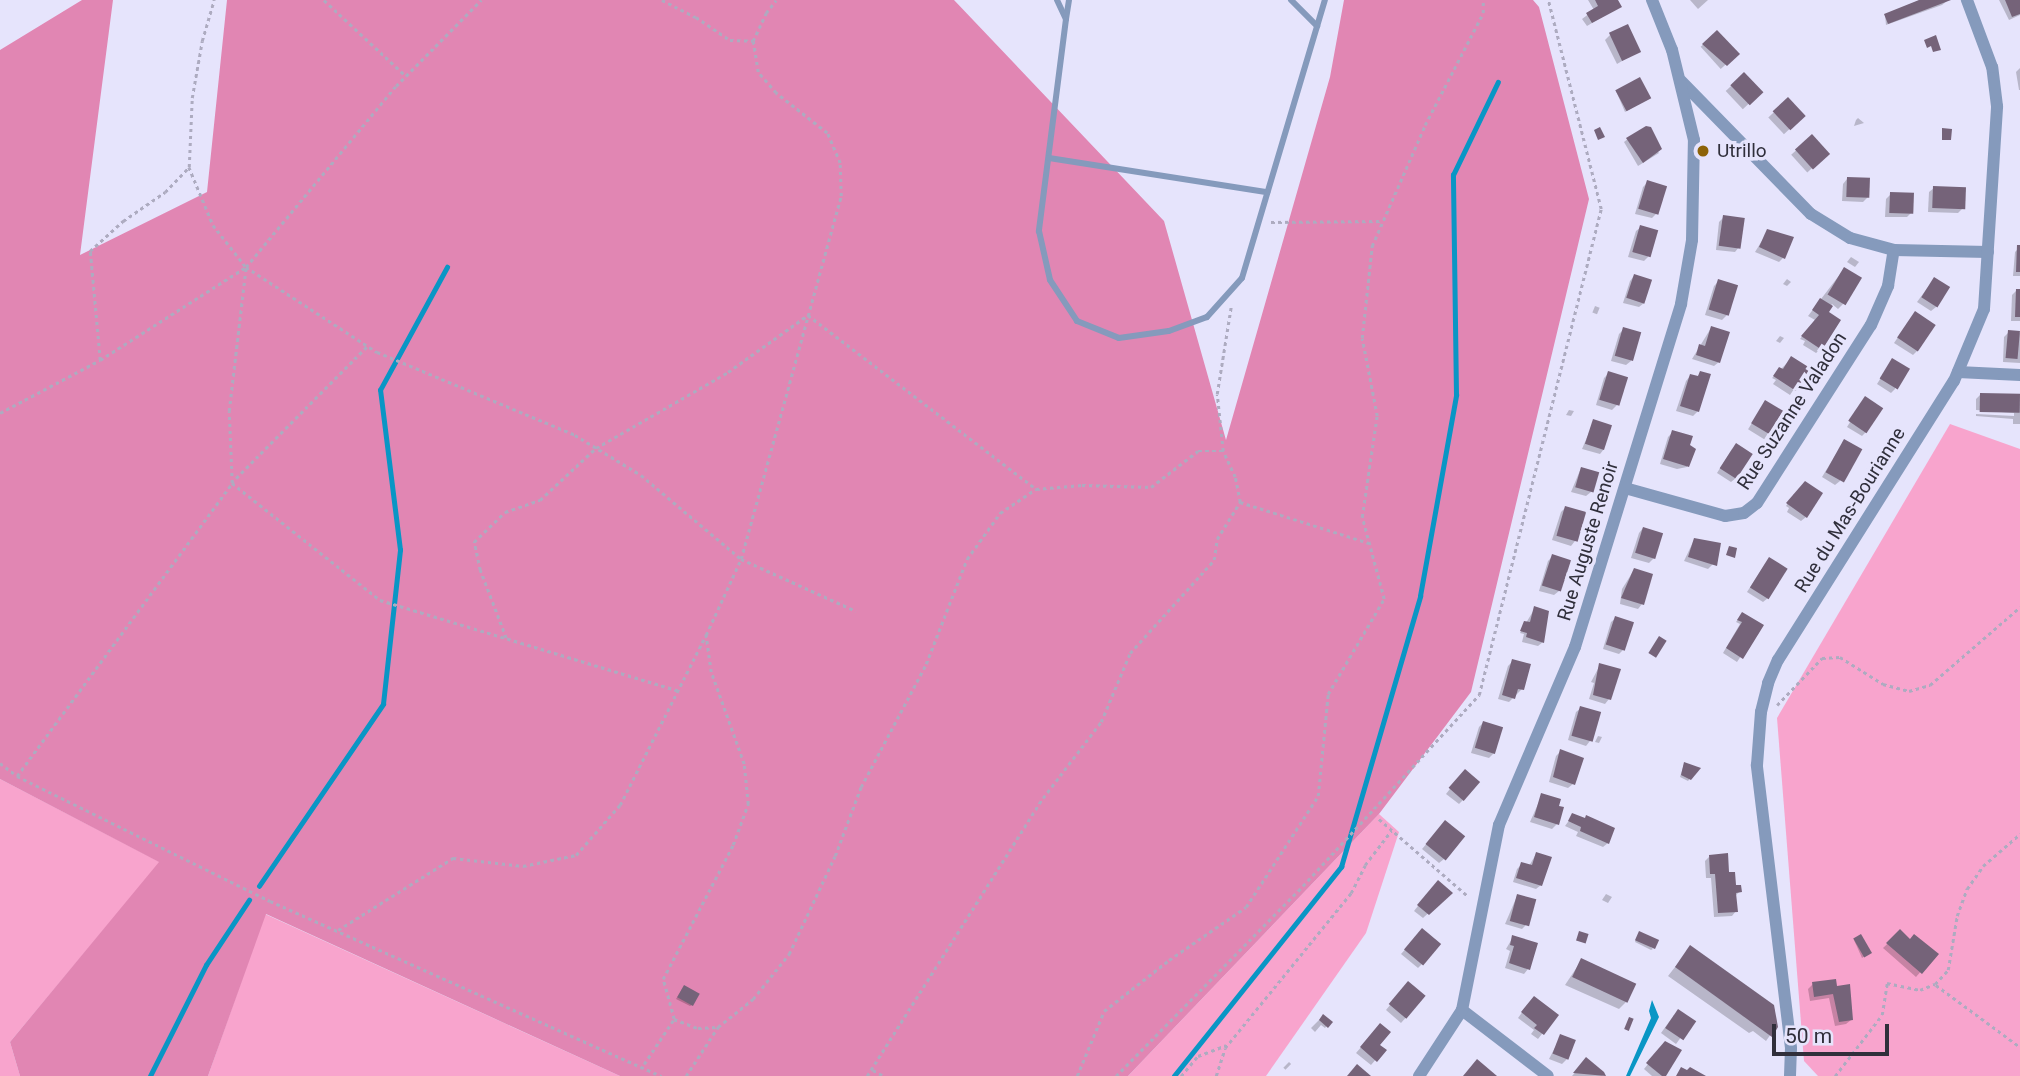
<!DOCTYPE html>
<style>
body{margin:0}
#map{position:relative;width:2020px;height:1076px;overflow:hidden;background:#e6e4fc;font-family:Roboto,sans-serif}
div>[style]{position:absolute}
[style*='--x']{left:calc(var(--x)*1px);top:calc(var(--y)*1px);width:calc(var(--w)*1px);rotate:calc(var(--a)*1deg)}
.green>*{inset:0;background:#f8a4cd}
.forest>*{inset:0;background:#e186b3}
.water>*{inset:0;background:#0996c5}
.shadow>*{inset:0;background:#0003;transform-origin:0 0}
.stream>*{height:4.5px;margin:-2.25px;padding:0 2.25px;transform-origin:2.25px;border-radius:2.25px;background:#0996c5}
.building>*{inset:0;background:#756379;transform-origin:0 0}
.path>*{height:2.5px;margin-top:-1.25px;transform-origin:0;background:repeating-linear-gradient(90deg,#adabc0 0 3.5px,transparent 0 7px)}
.lane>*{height:6px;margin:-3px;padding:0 3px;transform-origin:3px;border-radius:3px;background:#859abc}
.street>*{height:12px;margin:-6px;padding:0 6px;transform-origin:6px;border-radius:6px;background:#859abc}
.dots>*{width:19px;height:19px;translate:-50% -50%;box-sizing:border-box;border:4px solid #e6e4fc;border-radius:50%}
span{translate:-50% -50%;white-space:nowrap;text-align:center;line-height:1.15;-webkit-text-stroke:7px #e6e4fc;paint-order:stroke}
.poi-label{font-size:19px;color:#302f3b}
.left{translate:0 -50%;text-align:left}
.street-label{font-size:19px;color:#302f3b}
.scale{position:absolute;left:1772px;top:1024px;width:117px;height:32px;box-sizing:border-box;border:4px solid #302f3b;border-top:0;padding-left:9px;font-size:21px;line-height:24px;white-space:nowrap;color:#302f3b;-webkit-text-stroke:5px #e6e4fc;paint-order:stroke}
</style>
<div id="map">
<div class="green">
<div style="clip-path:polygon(1950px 424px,2020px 449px,2020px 1076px,1818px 1076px,1804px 1061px,1777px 718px)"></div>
<div style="clip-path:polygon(0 779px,160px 862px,10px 1042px,20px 1076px,0 1076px)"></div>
<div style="clip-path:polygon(1379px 814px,1399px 832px,1366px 933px,1266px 1076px,1128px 1076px)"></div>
<div style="clip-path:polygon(265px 914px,620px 1076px,208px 1076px)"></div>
</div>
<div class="forest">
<div style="clip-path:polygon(82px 0,113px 0,80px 255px,207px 192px,227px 0,954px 0,1164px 221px,1226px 440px,1330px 77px,1344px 0,1533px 0,1539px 7px,1589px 199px,1471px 692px,1379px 814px,1128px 1076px,620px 1076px,266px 914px,208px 1076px,20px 1076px,10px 1042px,159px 862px,0 779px,0 50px)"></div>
</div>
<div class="water">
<div style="clip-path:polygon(1652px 1000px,1659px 1017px,1630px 1076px,1626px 1076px,1651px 1018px,1649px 1011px)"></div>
</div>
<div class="shadow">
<div style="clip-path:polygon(1588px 0,1616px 0,1619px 7px,1587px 26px,1582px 19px,1594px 10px)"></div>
<div style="clip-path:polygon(1690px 0,1708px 0,1698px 9px)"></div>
<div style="clip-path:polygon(1920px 0,1947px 1px,1942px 5px,1886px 25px,1885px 15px)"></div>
<div style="clip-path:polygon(1999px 0,2020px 0,2020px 15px,2009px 20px)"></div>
<div style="left:1717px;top:32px;width:30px;height:22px;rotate:48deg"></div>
<div style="clip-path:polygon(1610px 35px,1639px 51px,1617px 64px,1605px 40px)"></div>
<div style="clip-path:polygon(2020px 68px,2020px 90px,2019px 90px,2016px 72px)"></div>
<div style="left:1744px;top:74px;width:25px;height:25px;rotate:47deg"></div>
<div style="clip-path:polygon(1616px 91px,1649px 98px,1625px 112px)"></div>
<div style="left:1788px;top:99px;width:23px;height:27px;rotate:47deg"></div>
<div style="clip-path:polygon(1858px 118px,1864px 123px,1854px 126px,1856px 120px)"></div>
<div style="left:1812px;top:136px;width:24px;height:28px;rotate:48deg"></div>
<div style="clip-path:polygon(1629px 138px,1656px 149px,1659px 153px,1638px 166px,1624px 142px)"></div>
<div style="clip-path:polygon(1847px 179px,1868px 197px,1863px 202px,1842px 201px,1843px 184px)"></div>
<div style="clip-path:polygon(1648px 182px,1656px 214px,1652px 218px,1635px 214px,1643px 187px)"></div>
<div style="clip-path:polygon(1934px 188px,1963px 208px,1958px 213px,1928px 212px,1929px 192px)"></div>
<div style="clip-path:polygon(1891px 194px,1912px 212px,1907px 217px,1885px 217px,1886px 199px)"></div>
<div style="clip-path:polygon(1724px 217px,1739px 247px,1735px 252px,1716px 250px,1719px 222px)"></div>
<div style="clip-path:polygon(1641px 227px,1648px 257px,1644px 261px,1628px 257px,1636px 231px)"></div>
<div style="clip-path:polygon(1768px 231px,1783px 258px,1779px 262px,1755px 252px)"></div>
<div style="clip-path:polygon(2020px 247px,2020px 276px,2013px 276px,2015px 252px)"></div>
<div style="clip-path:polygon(1851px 257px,1859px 262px,1855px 267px,1847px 262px)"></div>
<div style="clip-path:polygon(1844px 269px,1843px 304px,1838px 309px,1832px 304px,1827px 313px,1821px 349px,1816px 353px,1803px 345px,1805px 341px,1800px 339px,1815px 320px,1808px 316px)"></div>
<div style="clip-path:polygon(1634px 276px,1644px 303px,1639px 307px,1623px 303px,1630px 281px)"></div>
<div style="clip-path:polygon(1787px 279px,1791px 282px,1787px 286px,1783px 284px)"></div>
<div style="clip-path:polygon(1934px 279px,1936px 307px,1931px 311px,1917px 302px)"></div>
<div style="clip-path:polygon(1719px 281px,1727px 315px,1722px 320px,1705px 315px,1714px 286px)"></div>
<div style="clip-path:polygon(2016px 291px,2020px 291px,2020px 321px,2011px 321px,2012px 295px)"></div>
<div style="left:1595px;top:306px;width:5px;height:7px;rotate:22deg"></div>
<div style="clip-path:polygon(1911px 318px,1917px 351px,1913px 355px,1894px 343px)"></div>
<div style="clip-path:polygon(1711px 328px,1719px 362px,1714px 366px,1692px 359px)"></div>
<div style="clip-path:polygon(1624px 329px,1631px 361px,1626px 365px,1611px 361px,1619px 334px)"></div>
<div style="clip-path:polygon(2009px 332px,2020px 333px,2020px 363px,2003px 362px,2004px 337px)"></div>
<div style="clip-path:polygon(1780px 336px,1784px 338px,1780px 343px,1776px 341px)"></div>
<div style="clip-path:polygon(1892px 360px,1895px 389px,1891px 393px,1877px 384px)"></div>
<div style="clip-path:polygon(1787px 363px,1808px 368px,1790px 395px,1773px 384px,1776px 380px,1772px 378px)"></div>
<div style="clip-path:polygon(1609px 373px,1617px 405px,1612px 410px,1596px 405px,1604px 378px)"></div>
<div style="clip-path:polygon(1700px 373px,1698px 411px,1693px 416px,1676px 411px,1686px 381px,1690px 376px,1697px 378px)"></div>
<div style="clip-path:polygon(1981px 394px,2020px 396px,2020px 424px,2013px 424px,2013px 419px,1976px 416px,1976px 414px,2014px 416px,2014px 413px,1976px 410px,1976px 399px)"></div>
<div style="clip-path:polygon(1865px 398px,1866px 432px,1862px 436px,1847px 427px)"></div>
<div style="left:1765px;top:402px;width:19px;height:32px;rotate:32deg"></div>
<div style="clip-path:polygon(1569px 410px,1574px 411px,1571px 416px,1566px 415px)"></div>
<div style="clip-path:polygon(1594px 421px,1604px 449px,1600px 454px,1582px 449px)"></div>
<div style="clip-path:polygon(1673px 432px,1688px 446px,1687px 467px,1677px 469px,1660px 464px,1668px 437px)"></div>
<div style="clip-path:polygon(1844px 441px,1840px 481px,1835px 485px,1822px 477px)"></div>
<div style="clip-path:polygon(1732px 449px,1736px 478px,1731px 482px,1717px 473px)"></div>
<div style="clip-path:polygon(1581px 468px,1591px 492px,1586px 496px,1571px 492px)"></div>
<div style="clip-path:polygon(1794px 494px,1806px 517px,1801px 521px,1787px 512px,1789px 508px,1786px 506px)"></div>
<div style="clip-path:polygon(1565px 508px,1575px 541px,1571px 546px,1552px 540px,1561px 512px)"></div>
<div style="clip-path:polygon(1643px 528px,1654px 558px,1649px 563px,1631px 558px,1639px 533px)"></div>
<div style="clip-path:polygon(1694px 540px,1713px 564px,1708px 569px,1684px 561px)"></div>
<div style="clip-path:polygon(1553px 556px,1559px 591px,1554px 595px,1539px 591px,1548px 561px)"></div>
<div style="clip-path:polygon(1765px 564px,1768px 598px,1763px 602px,1747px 592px)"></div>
<div style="clip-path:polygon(1634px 570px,1651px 575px,1642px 604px,1638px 609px,1620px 604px,1622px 589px)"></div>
<div style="clip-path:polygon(1535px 608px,1543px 642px,1538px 646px,1522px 642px,1524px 634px,1520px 633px)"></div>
<div style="clip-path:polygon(1740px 616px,1761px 626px,1737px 662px,1723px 653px,1740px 624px,1736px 622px)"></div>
<div style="clip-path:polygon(1616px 618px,1623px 650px,1619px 654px,1603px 649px,1611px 622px)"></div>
<div style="clip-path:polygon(1513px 661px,1522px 689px,1509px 702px,1498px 699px,1508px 666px)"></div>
<div style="clip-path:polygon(1600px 665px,1609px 699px,1605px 704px,1589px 699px,1594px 683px,1591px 682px)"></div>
<div style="clip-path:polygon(1581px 708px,1590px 741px,1586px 746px,1568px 740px,1576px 712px)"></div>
<div style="clip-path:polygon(1483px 723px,1494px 753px,1489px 758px,1471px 753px,1479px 727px)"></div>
<div style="clip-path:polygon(1598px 736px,1602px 737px,1599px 743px,1595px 742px)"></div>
<div style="clip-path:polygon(1561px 751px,1573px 784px,1568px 788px,1549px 782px,1556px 756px)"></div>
<div style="clip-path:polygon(1684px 764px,1698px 769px,1688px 781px,1680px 777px)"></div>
<div style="clip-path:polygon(1460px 776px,1463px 800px,1459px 804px,1446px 794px)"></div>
<div style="clip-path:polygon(1542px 795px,1557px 807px,1557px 824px,1552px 829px,1530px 822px)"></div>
<div style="clip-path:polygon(1573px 815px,1608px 843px,1603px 847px,1576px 836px,1578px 832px,1565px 826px)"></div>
<div style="clip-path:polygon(1441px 827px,1444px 859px,1439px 863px,1422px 849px)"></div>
<div style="clip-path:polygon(1536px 854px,1541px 885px,1536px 889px,1513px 882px,1517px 869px,1522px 864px,1529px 866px)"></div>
<div style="clip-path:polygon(1709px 857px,1740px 891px,1735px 896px,1736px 911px,1732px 916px,1714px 917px,1711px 878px,1706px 878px,1705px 861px)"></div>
<div style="clip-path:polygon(1433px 887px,1450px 893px,1423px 918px,1414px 911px)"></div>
<div style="clip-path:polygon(1606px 894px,1612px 897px,1608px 903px,1602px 900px)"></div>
<div style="clip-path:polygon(1517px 896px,1526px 925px,1522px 929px,1505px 924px)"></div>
<div style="clip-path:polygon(1900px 932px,1910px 941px,1936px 954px,1916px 977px,1883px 948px)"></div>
<div style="clip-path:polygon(1418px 935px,1422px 964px,1418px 968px,1401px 954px)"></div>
<div style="clip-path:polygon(1638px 935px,1653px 949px,1651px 950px,1635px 942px)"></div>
<div style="clip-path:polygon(1513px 937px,1528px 969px,1524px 974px,1505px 968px,1510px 951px,1506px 949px)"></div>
<div style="clip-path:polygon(1854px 940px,1868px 954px,1862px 958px)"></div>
<div style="clip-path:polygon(1690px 948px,1776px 1027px,1766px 1041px,1753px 1031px,1749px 1033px,1668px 976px)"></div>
<div style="clip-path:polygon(1581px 961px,1626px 1002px,1619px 1009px,1565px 985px)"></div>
<div style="clip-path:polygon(1813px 984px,1836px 988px,1851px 1020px,1846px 1024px,1835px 1026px,1829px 998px,1810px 1001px,1808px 989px)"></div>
<div style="clip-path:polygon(1404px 988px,1424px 997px,1401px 1023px,1386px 1010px)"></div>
<div style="clip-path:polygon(682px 989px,692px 1005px,690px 1006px,676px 999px)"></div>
<div style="clip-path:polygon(1529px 1003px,1557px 1015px,1538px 1039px,1531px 1034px,1534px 1030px,1518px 1018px)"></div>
<div style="clip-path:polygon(1674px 1015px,1693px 1021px,1676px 1044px,1661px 1033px)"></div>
<div style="clip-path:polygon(1323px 1016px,1330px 1022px,1325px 1028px,1321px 1025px,1315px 1032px,1311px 1028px)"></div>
<div style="clip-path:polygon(1376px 1030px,1378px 1045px,1384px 1050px,1371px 1065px,1356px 1053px)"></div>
<div style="clip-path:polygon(1561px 1036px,1567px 1059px,1562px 1064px,1549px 1059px)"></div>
<div style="clip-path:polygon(1665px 1043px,1664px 1076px,1652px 1076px,1644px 1069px)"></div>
<div style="clip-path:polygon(1586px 1060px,1603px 1076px,1572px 1076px)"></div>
<div style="left:1289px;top:1062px;width:3px;height:8px;rotate:45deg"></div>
</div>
<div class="stream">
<div style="--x:259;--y:886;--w:220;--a:-55.7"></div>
<div style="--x:383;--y:704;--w:155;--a:-83.7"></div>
<div style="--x:400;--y:550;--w:161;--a:-97.1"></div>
<div style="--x:380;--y:390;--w:140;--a:-61.4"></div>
<div style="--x:150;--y:1076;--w:124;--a:-63.2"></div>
<div style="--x:206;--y:965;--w:78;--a:-56.5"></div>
<div style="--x:1174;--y:1076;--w:268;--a:-51.4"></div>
<div style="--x:1341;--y:867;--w:282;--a:-73.7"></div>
<div style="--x:1420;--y:596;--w:204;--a:-79.8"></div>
<div style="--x:1456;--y:395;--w:220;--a:-90.8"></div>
<div style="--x:1453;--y:175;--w:103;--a:-64.2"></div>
</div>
<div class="building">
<div style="clip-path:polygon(1595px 0,1618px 0,1622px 7px,1592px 23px,1586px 13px,1598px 6px)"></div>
<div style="clip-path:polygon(1919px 0,1951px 0,1888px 24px,1884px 14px)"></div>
<div style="clip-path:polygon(2005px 0,2020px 0,2020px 14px,2012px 17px)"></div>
<div style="left:1628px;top:24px;width:31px;height:21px;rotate:65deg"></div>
<div style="clip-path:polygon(1717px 30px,1740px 54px,1727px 66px,1702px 44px)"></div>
<div style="clip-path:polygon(1936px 35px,1941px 50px,1933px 52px,1931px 46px,1927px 48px,1924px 40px)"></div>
<div style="left:1744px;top:72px;width:28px;height:19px;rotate:46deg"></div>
<div style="left:1640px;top:77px;width:24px;height:28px;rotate:62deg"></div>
<div style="left:1788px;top:97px;width:26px;height:21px;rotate:47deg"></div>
<div style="clip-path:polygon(1646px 126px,1651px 127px,1662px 149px,1643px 163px,1626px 138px)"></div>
<div style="clip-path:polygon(1600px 127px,1605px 137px,1598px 140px,1594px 130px)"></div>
<div style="clip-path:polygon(1942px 128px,1952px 129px,1951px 140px,1942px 140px)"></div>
<div style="left:1812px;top:134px;width:27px;height:23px;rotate:48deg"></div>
<div style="left:1847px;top:177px;width:23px;height:20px;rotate:2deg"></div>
<div style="left:1647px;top:180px;width:21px;height:30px;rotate:17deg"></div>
<div style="left:1933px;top:186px;width:33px;height:22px;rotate:2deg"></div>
<div style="left:1890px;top:192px;width:24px;height:21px;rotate:2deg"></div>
<div style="left:1723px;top:215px;width:22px;height:31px;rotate:8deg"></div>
<div style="left:1640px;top:225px;width:19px;height:28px;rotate:16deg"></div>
<div style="clip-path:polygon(1767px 229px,1794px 237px,1785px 259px,1759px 247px)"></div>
<div style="clip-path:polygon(2017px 245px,2020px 245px,2020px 272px,2016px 272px)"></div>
<div style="left:1844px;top:267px;width:21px;height:32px;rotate:31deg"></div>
<div style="left:1634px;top:274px;width:19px;height:25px;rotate:18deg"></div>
<div style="left:1934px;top:277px;width:19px;height:24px;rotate:32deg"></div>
<div style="left:1718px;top:279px;width:21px;height:32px;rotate:17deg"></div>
<div style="clip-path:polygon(2016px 289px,2020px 289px,2020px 317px,2015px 317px)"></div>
<div style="clip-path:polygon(1820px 298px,1833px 306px,1829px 312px,1841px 320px,1822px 350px,1801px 336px,1819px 315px,1812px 310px)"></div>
<div style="left:1915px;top:311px;width:25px;height:32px;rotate:34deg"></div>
<div style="clip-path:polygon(1711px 326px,1730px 332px,1720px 363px,1696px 355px,1699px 344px,1705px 346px)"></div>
<div style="left:1623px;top:327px;width:19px;height:30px;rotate:16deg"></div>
<div style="left:2008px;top:330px;width:12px;height:28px;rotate:5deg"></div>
<div style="clip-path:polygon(1791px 356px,1810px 368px,1796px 391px,1773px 376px,1779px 367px,1783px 369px)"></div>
<div style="left:1892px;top:358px;width:21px;height:24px;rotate:31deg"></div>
<div style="left:1608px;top:371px;width:21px;height:30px;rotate:17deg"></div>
<div style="clip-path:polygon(1700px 371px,1711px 374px,1699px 412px,1680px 406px,1690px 374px,1698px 376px)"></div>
<div style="left:1980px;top:393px;width:40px;height:19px;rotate:1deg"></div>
<div style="left:1865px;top:396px;width:22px;height:30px;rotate:34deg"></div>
<div style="left:1765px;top:400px;width:21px;height:27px;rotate:31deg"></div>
<div style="left:1593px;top:419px;width:20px;height:26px;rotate:18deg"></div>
<div style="clip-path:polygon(1672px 430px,1693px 436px,1690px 445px,1696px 449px,1689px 467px,1663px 459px)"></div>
<div style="left:1844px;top:439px;width:21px;height:38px;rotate:29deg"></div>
<div style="left:1736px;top:443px;width:20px;height:30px;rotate:33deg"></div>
<div style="left:1581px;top:467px;width:19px;height:21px;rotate:16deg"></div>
<div style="clip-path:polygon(1805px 481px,1823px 493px,1807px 518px,1786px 503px)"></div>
<div style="left:1565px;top:506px;width:22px;height:31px;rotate:16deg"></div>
<div style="left:1643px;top:527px;width:21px;height:27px;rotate:17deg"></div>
<div style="clip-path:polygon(1694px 538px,1721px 543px,1717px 566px,1688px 557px)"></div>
<div style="clip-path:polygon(1729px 546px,1737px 548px,1735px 558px,1726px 555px)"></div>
<div style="left:1552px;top:554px;width:20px;height:33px;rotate:18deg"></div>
<div style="left:1769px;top:557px;width:22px;height:36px;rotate:32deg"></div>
<div style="clip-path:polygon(1634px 568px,1653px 574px,1644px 605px,1621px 598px)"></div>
<div style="clip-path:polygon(1534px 606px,1549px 611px,1544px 643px,1526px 637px,1527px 633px,1520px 631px,1524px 621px,1530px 622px)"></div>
<div style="clip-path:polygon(1742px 612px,1764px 625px,1743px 659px,1726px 648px,1742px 622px,1737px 620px)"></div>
<div style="left:1615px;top:616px;width:20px;height:30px;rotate:18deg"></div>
<div style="left:1659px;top:636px;width:9px;height:20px;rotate:32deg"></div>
<div style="clip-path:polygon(1512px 659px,1531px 664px,1524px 690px,1518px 689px,1515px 699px,1502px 695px)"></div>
<div style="clip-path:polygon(1599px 663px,1621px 669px,1611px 700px,1593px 695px)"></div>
<div style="left:1580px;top:706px;width:22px;height:31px;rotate:16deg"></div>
<div style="left:1483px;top:721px;width:21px;height:28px;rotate:17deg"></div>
<div style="clip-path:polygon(1560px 749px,1584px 758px,1575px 785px,1553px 777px)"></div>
<div style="clip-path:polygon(1684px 762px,1701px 768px,1691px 780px,1681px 775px)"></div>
<div style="left:1465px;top:769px;width:20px;height:25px;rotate:41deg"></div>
<div style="clip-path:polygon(1541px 793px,1561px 799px,1559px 806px,1564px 807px,1559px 825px,1534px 817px)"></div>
<div style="clip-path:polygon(1572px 813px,1585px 818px,1586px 815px,1615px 828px,1609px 844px,1580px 831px,1581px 827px,1568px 821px)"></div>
<div style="left:1445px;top:820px;width:26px;height:31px;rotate:39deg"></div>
<div style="clip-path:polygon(1536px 852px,1552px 857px,1542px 886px,1516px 878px,1521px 862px,1532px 865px)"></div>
<div style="clip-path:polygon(1728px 853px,1729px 872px,1735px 872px,1736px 885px,1741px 885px,1742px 892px,1736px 893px,1738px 912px,1718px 913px,1715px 874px,1710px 874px,1709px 855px)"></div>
<div style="clip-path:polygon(1438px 880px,1453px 893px,1429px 915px,1417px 905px)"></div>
<div style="left:1517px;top:894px;width:20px;height:28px;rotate:15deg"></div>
<div style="left:1422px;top:928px;width:25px;height:28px;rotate:40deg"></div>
<div style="clip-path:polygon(1900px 929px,1910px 939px,1914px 934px,1939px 954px,1922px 974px,1886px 943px)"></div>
<div style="left:1579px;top:931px;width:10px;height:10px;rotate:17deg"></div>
<div style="left:1639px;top:931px;width:22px;height:10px;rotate:24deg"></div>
<div style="left:1861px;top:934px;width:22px;height:9px;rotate:60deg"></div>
<div style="clip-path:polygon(1512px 935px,1538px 943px,1530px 970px,1509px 963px,1514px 946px,1510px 945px)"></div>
<div style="clip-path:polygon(1690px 945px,1774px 1005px,1778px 1027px,1772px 1037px,1675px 967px)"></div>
<div style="left:1581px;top:958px;width:61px;height:21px;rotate:25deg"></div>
<div style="clip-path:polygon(1836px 979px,1837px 986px,1850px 984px,1853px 1020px,1839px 1022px,1833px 994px,1814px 997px,1812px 982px)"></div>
<div style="left:1408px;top:981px;width:23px;height:30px;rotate:40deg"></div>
<div style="left:684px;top:985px;width:18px;height:14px;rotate:29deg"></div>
<div style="clip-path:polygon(1534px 996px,1559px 1015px,1544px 1035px,1534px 1028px,1537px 1025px,1521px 1012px)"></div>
<div style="left:1678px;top:1009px;width:22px;height:23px;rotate:34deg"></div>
<div style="clip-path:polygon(1323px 1014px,1333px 1022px,1328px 1028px,1319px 1020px)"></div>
<div style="left:1629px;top:1017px;width:5px;height:13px;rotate:22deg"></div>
<div style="clip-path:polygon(1380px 1023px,1391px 1032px,1380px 1045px,1387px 1050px,1377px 1062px,1360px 1047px)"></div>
<div style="left:1560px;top:1034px;width:17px;height:21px;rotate:21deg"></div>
<div style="clip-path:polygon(1665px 1041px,1682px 1050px,1666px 1076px,1662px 1076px,1646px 1063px)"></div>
<div style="clip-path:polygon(1586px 1057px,1604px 1072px,1606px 1076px,1573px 1073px)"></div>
<div style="clip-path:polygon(1477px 1059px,1497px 1076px,1463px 1076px)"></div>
<div style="clip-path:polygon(1357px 1064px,1371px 1076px,1347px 1076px)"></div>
<div style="clip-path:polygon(1681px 1067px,1687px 1070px,1690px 1067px,1706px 1076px,1676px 1076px)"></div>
</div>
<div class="path">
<div style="--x:324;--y:0;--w:112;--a:42.8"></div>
<div style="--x:662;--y:0;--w:38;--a:27"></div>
<div style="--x:696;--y:17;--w:41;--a:34.1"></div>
<div style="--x:730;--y:40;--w:23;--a:2"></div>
<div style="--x:189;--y:167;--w:63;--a:67.5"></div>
<div style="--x:213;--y:225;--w:53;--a:51.8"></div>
<div style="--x:246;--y:267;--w:156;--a:33"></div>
<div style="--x:377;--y:352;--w:215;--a:22.7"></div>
<div style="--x:575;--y:435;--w:77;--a:31.2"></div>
<div style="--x:641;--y:475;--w:131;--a:40"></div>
<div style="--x:741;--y:559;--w:126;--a:24.3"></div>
<div style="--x:1271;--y:222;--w:112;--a:-0.5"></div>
<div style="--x:367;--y:347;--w:192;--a:134.8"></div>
<div style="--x:232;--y:483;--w:189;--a:38.3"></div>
<div style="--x:380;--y:600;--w:313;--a:16.9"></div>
<div style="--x:100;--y:360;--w:109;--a:-95.2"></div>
<div style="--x:90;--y:251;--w:45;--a:-42.3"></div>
<div style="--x:123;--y:221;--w:51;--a:-34.6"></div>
<div style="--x:165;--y:192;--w:35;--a:-46"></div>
<div style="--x:189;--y:167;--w:69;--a:-87.5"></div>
<div style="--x:192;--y:98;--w:58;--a:-80"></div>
<div style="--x:202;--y:41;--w:43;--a:-73.7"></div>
<div style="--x:0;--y:413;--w:113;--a:-27.9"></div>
<div style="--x:100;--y:360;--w:173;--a:-32.5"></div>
<div style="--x:246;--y:267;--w:235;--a:-50.4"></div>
<div style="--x:396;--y:86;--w:121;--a:-45.3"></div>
<div style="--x:1240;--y:502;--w:135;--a:17.6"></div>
<div style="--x:506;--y:638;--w:73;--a:-110.9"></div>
<div style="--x:480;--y:570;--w:29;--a:-102"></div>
<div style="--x:474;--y:542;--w:43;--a:-44.1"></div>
<div style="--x:505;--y:512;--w:37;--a:-19"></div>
<div style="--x:540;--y:500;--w:76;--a:-42.9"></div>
<div style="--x:596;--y:448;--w:152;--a:-29.9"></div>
<div style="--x:728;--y:372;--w:98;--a:-35.5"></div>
<div style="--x:808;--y:315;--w:287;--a:37.3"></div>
<div style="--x:1777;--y:705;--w:65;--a:-46.2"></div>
<div style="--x:1822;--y:658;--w:18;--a:-3"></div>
<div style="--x:1840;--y:657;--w:51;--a:32.1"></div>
<div style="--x:1883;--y:684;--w:27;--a:15"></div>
<div style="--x:1909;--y:691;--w:22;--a:-16"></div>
<div style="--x:1930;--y:685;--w:119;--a:-40.9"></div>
<div style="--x:0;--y:763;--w:21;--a:37"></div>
<div style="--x:17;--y:776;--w:282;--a:26.3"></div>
<div style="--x:270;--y:901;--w:429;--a:24.1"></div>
<div style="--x:17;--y:776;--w:363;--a:-53.7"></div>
<div style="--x:232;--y:483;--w:72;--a:-92.4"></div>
<div style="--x:229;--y:411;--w:145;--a:-83.3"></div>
<div style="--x:1379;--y:819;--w:119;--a:40.9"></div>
<div style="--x:338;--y:930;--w:136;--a:-32.1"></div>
<div style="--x:453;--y:858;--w:70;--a:6.5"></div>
<div style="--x:523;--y:866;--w:54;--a:-11.7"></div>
<div style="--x:576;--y:855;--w:67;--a:-48.7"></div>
<div style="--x:620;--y:805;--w:191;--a:-63.2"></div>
<div style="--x:1936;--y:985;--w:104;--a:36.4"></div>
<div style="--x:674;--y:1019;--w:26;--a:21"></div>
<div style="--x:698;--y:1028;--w:20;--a:-3"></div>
<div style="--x:644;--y:1064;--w:54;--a:-56.3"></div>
<div style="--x:674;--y:1019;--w:41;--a:-105.4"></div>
<div style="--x:663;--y:979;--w:151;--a:-62.4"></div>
<div style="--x:733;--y:845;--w:44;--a:-69.9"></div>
<div style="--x:748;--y:804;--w:40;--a:-95.7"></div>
<div style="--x:744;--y:764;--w:98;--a:-109.7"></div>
<div style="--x:711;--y:672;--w:37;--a:-98"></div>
<div style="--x:706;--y:635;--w:84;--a:-65.3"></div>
<div style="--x:741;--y:559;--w:377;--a:-74.6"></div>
<div style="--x:841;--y:196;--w:33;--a:-92"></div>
<div style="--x:840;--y:163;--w:33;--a:-113"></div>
<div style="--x:827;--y:133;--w:65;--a:-141.9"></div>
<div style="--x:776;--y:93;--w:28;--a:-131"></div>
<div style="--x:758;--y:72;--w:31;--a:-99"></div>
<div style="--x:753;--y:41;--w:31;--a:-65"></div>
<div style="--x:766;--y:13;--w:16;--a:-52"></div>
<div style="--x:873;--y:1070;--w:13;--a:29"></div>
<div style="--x:686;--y:1076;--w:59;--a:-56.9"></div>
<div style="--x:718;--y:1027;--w:45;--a:-38.7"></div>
<div style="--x:753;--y:999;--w:58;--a:-51.3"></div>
<div style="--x:789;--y:954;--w:108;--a:-64.9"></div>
<div style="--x:835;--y:856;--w:74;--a:-69.4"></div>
<div style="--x:861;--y:787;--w:139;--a:-62.1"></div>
<div style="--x:926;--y:664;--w:113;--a:-68.7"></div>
<div style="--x:967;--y:559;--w:57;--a:-54.3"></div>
<div style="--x:1000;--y:513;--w:43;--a:-33.7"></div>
<div style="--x:1036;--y:489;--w:46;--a:-5"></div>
<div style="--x:1082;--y:485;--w:69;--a:1.7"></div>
<div style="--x:1151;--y:487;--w:59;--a:-37.5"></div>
<div style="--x:1198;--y:451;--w:25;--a:0"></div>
<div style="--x:867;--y:1076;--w:329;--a:-57.7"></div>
<div style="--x:1043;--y:798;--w:96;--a:-52.7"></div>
<div style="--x:1101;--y:722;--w:75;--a:-67.2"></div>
<div style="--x:1130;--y:653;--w:125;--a:-47.9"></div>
<div style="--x:1214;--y:560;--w:21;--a:-82"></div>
<div style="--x:1217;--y:539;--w:44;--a:-58.1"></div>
<div style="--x:1240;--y:502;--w:25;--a:-101"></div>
<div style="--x:1235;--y:477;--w:29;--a:-115"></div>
<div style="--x:1223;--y:451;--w:57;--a:-96"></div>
<div style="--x:1217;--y:394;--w:88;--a:-80.9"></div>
<div style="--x:1077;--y:1076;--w:70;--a:-67.4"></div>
<div style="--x:1104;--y:1011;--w:83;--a:-38.1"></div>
<div style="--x:1169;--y:960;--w:93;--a:-34.5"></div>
<div style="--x:1246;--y:907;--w:132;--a:-57"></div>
<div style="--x:1318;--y:796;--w:102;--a:-84.4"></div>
<div style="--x:1328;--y:694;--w:110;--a:-59.5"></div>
<div style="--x:1384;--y:599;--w:85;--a:-105"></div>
<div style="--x:1362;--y:517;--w:102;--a:-81.6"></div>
<div style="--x:1377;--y:416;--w:79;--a:-100.9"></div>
<div style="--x:1362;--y:338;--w:93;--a:-83.8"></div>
<div style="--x:1372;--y:246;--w:132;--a:-66.3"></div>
<div style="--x:1425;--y:125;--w:126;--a:-62.6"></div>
<div style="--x:1483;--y:13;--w:13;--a:-90"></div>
<div style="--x:1116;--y:1076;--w:260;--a:-45.5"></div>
<div style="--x:1298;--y:891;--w:267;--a:-47.3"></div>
<div style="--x:1479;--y:695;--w:501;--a:-75.91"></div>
<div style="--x:1601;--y:209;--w:216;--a:-104.2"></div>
<div style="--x:1181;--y:1076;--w:26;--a:-50"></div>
<div style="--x:1198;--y:1056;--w:30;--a:-21"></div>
<div style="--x:1216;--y:1076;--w:29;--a:-72"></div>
<div style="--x:1225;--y:1048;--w:200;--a:-50.9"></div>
<div style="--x:1351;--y:893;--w:31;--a:-63"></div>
<div style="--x:1365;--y:865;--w:43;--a:-52.6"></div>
<div style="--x:1835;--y:1076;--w:77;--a:-52.4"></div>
<div style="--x:1882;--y:1015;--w:32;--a:-81"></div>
<div style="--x:1887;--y:983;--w:34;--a:12"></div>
<div style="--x:1920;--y:990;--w:16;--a:-22"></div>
<div style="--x:1935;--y:984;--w:19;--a:-47"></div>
<div style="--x:1948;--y:970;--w:55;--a:-80.5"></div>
<div style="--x:1957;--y:916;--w:29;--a:-70"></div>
<div style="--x:1967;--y:889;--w:28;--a:-55"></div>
<div style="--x:1983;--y:866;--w:49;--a:-40.9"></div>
</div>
<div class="lane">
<div style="--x:1057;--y:0;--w:21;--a:65"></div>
<div style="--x:1066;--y:19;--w:19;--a:-81"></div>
<div style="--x:1291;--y:0;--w:37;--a:45"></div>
<div style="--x:1066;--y:19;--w:214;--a:97.3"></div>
<div style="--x:1039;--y:231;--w:50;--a:77.3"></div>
<div style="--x:1050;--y:280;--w:49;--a:56.6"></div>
<div style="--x:1077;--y:321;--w:45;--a:22"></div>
<div style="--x:1119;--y:338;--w:50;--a:-8"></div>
<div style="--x:1169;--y:331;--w:40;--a:-20.2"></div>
<div style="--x:1207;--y:317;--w:52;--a:-48.1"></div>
<div style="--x:1242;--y:278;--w:290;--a:-73.4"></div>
<div style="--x:1049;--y:158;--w:221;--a:8.9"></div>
</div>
<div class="street">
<div style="--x:1681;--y:81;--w:186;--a:45.7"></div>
<div style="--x:1811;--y:214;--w:46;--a:31.6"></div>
<div style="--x:1850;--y:238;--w:46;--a:15.3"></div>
<div style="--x:1894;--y:250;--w:94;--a:1.2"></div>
<div style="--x:1958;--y:372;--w:62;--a:2.8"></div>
<div style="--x:1625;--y:488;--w:104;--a:15.6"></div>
<div style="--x:1725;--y:516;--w:19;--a:-9"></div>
<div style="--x:1744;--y:513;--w:16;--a:-38"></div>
<div style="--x:1757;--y:503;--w:211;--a:-57.4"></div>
<div style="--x:1871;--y:325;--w:43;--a:-66.4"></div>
<div style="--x:1888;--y:286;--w:36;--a:-81"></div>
<div style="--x:1462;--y:1010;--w:108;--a:37.5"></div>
<div style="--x:1419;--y:1076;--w:79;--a:-56.9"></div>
<div style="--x:1462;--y:1010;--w:189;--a:-78.7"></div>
<div style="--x:1499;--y:825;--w:194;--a:-66.9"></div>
<div style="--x:1575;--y:647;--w:359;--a:-72.8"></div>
<div style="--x:1681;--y:304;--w:65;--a:-80.2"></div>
<div style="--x:1692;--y:240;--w:100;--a:-88.9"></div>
<div style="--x:1694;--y:140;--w:93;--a:-103.7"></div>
<div style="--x:1672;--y:50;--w:54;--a:-111.8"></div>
<div style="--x:1790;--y:1076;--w:28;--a:-88"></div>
<div style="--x:1791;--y:1048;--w:285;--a:-96.9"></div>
<div style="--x:1757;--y:765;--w:53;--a:-85.7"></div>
<div style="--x:1761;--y:712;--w:30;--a:-76"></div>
<div style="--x:1768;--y:683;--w:25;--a:-67"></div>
<div style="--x:1778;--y:660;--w:330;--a:-57.8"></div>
<div style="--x:1954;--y:381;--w:78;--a:-67.4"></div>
<div style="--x:1984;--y:309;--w:203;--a:-86.3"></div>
<div style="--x:1997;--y:106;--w:39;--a:-97"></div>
<div style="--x:1992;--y:67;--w:72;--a:-110.5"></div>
</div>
<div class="dots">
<div style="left:1703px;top:151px;background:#8d6308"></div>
</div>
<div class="poi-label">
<span class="left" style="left:1717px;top:151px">Utrillo</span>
</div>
<div class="street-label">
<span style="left:1792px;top:411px;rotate:-57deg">Rue Suzanne Valadon</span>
<span style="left:1850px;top:510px;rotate:-58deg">Rue du Mas-Bourianne</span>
<span style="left:1588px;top:541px;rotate:-73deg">Rue Auguste Renoir</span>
</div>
<div class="scale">50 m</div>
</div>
